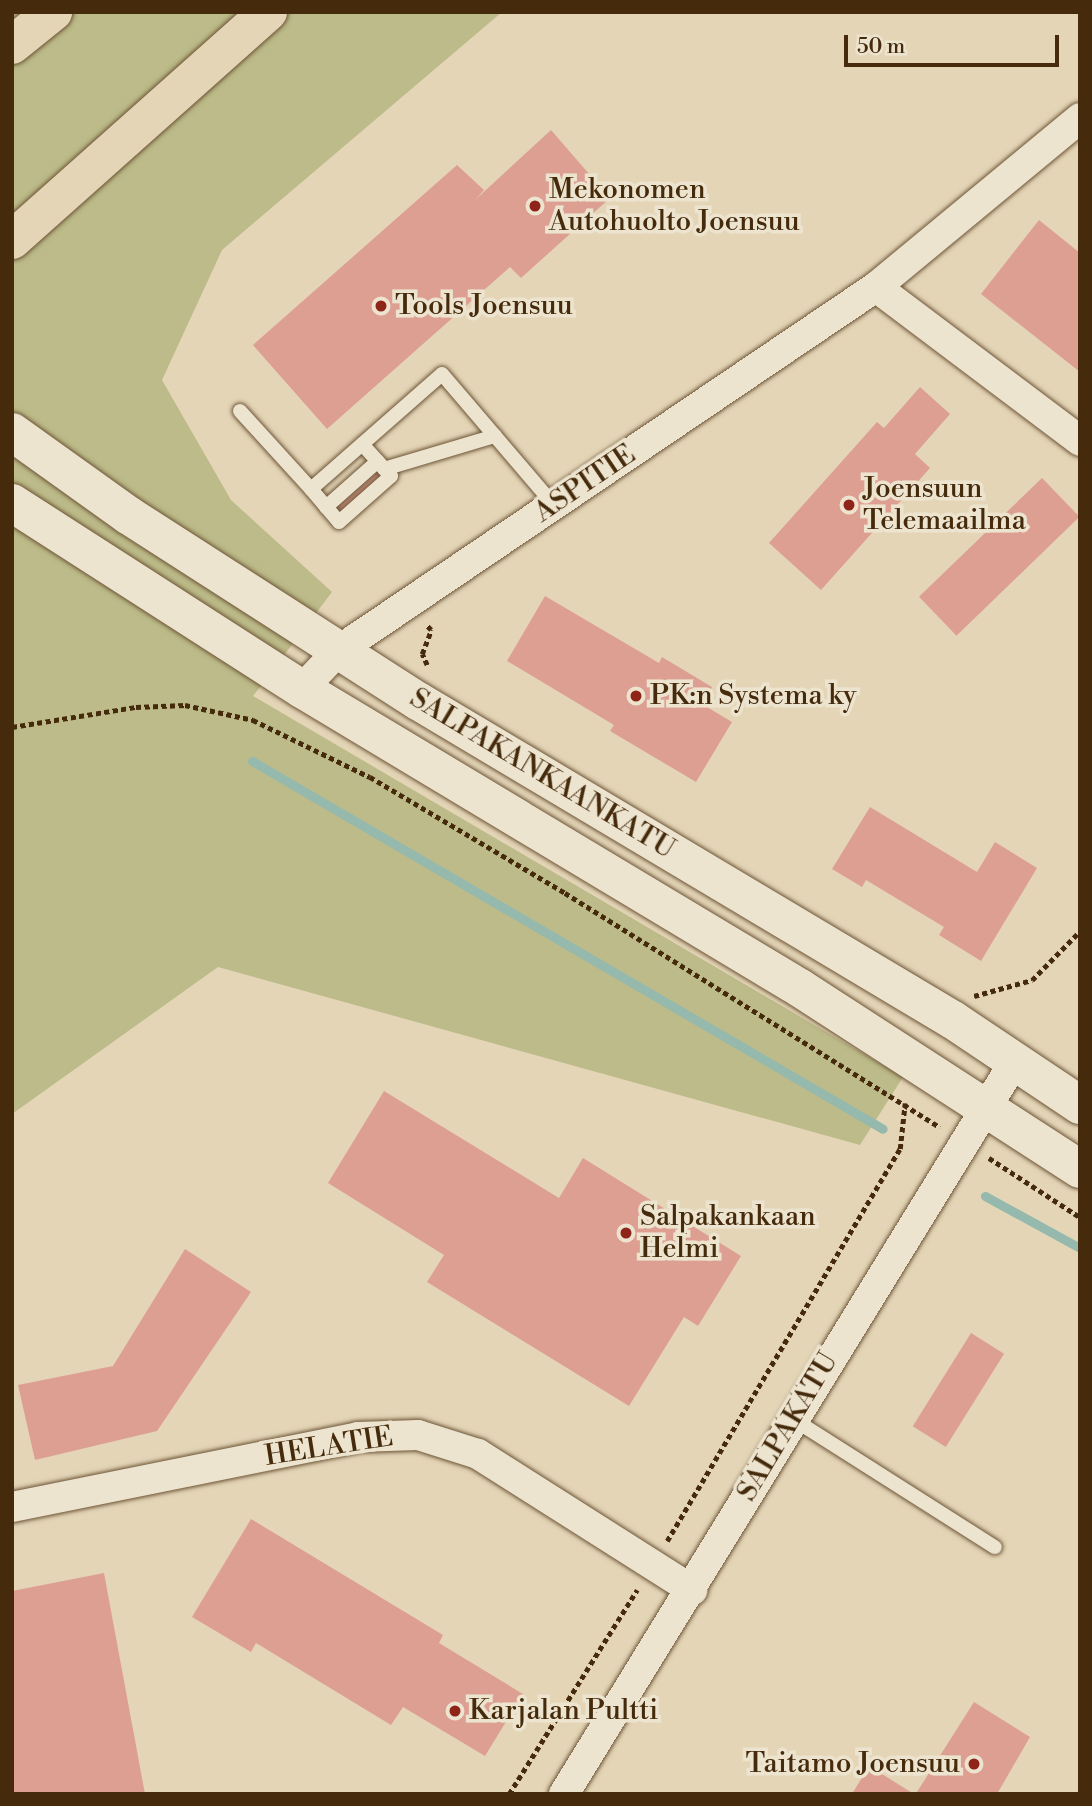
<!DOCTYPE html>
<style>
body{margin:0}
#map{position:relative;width:1092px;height:1806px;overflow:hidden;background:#e4d5b7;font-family:"Libre Bodoni",serif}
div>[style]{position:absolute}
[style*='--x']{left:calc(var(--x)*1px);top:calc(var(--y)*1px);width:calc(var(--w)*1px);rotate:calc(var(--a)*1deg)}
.green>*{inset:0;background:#bcbb89}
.stream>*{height:9px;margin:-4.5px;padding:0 4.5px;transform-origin:4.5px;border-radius:4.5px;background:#95b9ad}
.building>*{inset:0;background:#de9f93;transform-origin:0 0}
.path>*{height:4.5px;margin-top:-2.25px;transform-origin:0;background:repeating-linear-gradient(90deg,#452a0b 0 5px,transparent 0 8.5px)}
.roads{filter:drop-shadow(0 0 2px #6d5536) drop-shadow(0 0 2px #6d5536)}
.service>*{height:14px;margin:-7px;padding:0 7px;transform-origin:7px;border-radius:7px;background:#ede4d0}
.minor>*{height:30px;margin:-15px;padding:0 15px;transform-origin:15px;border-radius:15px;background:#ede4d0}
.secondary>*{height:38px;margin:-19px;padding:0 19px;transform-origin:19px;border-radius:19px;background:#ede4d0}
.trunk>*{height:38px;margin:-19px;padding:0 19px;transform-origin:19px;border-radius:19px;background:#e4d5b7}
.dots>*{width:19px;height:19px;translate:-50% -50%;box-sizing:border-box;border:4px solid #ede4d0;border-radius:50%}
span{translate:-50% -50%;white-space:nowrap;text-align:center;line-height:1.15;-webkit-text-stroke:7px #ede4d0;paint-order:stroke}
.poi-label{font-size:28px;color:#452a0b}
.left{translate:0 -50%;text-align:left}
.right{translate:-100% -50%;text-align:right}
.street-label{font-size:28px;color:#452a0b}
.frame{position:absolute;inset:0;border:14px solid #452a0b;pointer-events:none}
.scale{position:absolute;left:844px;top:35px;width:215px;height:32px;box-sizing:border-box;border:4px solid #452a0b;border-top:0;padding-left:9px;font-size:21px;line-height:24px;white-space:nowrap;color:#452a0b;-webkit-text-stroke:5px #ede4d0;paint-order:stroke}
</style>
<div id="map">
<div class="green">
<div style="clip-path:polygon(12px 12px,502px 12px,222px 250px,162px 380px,231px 500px,332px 592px,253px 696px,903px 1077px,860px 1145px,218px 967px,12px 1114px)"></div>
</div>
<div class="stream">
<div style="--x:252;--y:761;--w:730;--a:30.25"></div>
<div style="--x:985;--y:1196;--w:108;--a:28.7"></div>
</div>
<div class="building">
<div style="clip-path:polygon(551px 130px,610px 198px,521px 278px,510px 267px,327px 429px,253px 345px,457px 165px,484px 190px,475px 200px)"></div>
<div style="clip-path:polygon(1039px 220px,1080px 253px,1080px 372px,981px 294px)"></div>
<div style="clip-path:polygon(920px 387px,950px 414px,915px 454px,930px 468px,821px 590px,769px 543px,877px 422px,884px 428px)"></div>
<div style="left:370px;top:459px;width:32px;height:59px;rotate:49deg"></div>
<div style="left:1042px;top:478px;width:54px;height:171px;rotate:46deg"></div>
<div style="clip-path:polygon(545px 596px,659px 663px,662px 657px,712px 687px,702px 704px,732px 722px,696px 782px,610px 731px,614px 725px,507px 661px)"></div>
<div style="clip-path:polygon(870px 807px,977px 872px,995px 842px,1037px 868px,981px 961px,939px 935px,944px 927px,866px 880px,862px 887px,832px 869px)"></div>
<div style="clip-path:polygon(384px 1091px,559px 1198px,583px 1158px,741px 1256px,698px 1326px,684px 1317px,629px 1406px,427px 1282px,444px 1255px,328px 1183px)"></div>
<div style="clip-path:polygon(185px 1249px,251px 1292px,157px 1431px,35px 1460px,18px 1385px,113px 1366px)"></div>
<div style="left:971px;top:1333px;width:39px;height:110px;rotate:32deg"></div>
<div style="clip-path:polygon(251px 1519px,443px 1635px,439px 1643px,523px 1694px,485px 1756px,403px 1707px,391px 1725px,256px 1643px,251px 1652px,192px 1617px)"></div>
<div style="clip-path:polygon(104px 1573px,145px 1794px,12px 1794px,12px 1591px)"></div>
<div style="clip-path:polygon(974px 1702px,1030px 1737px,997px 1794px,917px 1792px)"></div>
<div style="clip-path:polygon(869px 1766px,914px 1794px,852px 1794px)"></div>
</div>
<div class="path">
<div style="--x:427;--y:665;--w:12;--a:-114"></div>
<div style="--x:422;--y:654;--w:26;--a:-69"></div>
<div style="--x:431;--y:630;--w:6;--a:-135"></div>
<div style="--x:12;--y:727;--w:126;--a:-9.2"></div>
<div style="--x:136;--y:707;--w:49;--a:-2.3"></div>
<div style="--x:185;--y:705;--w:70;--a:12.4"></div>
<div style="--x:253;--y:720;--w:130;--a:26"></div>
<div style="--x:370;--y:777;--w:227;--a:30.7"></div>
<div style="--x:565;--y:893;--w:442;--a:32"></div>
<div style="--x:974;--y:996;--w:60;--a:-15.4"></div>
<div style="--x:1032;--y:980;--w:69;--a:-45.6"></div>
<div style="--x:989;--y:1158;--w:108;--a:33"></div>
<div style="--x:667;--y:1541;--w:456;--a:-59.3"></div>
<div style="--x:900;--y:1149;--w:46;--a:-83.8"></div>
<div style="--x:509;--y:1794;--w:241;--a:-57.9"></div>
</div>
<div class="roads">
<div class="service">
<div style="--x:240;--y:411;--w:105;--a:47.7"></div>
<div style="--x:311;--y:489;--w:174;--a:-41.3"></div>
<div style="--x:442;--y:374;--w:172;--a:49.5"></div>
<div style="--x:384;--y:469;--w:116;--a:-16.6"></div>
<div style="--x:311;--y:489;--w:43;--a:49.7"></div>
<div style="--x:339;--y:522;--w:69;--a:-41.5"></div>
<div style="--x:391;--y:476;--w:43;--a:-132.2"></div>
<div style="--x:326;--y:507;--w:69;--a:-41.5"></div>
<div style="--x:793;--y:1419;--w:239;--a:32.4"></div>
</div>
<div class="minor">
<div style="--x:876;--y:287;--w:265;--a:-39.6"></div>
<div style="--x:302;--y:689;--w:54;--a:-46.5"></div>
<div style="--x:339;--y:650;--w:648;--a:-34.06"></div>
<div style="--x:876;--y:287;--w:256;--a:37"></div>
<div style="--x:12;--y:1507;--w:353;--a:-11.4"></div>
<div style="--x:358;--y:1437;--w:60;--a:-1.9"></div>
<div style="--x:418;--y:1435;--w:63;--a:17.6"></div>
<div style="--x:478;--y:1454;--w:254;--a:32.4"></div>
<div style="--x:564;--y:1794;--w:861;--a:-58.4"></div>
</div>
<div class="secondary">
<div style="--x:12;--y:432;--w:143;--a:35.6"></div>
<div style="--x:128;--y:515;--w:345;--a:32.7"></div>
<div style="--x:418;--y:701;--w:623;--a:30.81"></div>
<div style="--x:953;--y:1020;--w:153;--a:33.8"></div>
<div style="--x:12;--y:503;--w:345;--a:32.7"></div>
<div style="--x:302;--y:689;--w:581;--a:30.98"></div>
<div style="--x:800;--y:988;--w:333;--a:32.9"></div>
</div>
<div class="trunk">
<div style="--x:12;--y:45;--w:53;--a:-38.8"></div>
<div style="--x:12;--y:240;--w:343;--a:-41.7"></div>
</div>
</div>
<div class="dots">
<div style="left:535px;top:206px;background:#8f2418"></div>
<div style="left:381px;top:306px;background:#8f2418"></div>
<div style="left:849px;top:505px;background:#8f2418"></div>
<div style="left:636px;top:696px;background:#8f2418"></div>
<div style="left:626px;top:1233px;background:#8f2418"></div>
<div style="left:455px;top:1711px;background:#8f2418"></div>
<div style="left:974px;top:1764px;background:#8f2418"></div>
</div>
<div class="poi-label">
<span class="left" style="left:549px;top:206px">Mekonomen<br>Autohuolto Joensuu</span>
<span class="left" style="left:395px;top:306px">Tools Joensuu</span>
<span class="left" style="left:863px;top:505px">Joensuun<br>Telemaailma</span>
<span class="left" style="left:650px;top:696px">PK:n Systema ky</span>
<span class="left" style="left:640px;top:1233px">Salpakankaan<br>Helmi</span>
<span class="left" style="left:469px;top:1711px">Karjalan Pultti</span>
<span class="right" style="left:960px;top:1764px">Taitamo Joensuu</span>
</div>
<div class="street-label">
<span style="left:585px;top:484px;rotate:-34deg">ASPITIE</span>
<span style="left:542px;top:774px;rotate:31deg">SALPAKANKAANKATU</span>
<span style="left:788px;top:1427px;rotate:-59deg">SALPAKATU</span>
<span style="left:329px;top:1447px;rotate:-9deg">HELATIE</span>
</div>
<div class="frame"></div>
<div class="scale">50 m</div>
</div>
